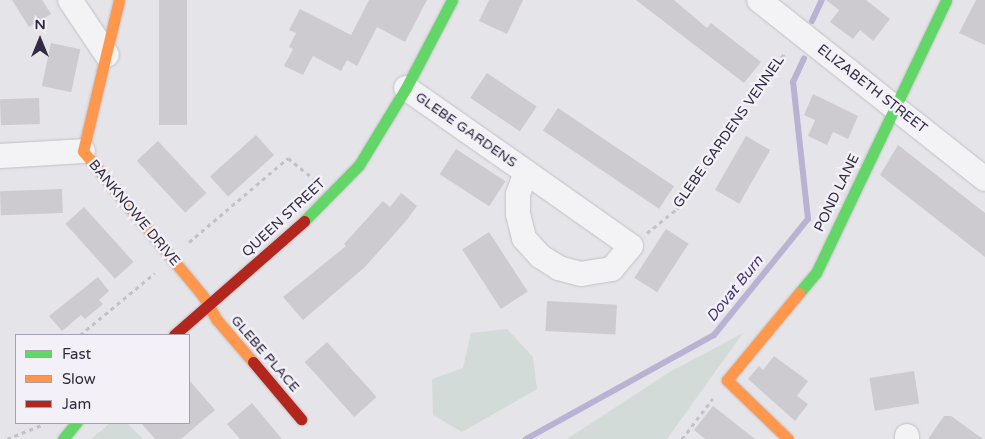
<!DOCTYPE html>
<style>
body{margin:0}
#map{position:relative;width:985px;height:439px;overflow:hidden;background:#e5e4e8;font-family:"Varela Round",sans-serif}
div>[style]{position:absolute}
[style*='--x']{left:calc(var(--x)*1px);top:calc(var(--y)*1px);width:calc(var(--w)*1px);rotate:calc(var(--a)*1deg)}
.green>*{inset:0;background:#d2dbd8}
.stream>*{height:6px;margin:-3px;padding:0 3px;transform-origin:3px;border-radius:3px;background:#bab2d3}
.building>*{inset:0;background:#cdcbd0;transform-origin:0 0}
.path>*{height:3px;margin-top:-1.5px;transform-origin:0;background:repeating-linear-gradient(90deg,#c3c2c8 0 4px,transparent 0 8px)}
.roads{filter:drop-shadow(0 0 1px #c2c1c6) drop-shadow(0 0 1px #c2c1c6)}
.street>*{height:24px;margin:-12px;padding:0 12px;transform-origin:12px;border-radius:12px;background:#f3f2f5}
.fast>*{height:11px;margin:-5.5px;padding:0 5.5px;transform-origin:5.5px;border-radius:5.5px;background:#63d668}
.slow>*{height:11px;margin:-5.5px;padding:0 5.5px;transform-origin:5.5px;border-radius:5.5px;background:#ff974d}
.jam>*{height:11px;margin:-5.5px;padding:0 5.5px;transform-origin:5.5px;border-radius:5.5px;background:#b3261e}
span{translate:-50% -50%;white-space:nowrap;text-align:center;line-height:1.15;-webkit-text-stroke:5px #f3f1f7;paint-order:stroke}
.street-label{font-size:14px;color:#322a42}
.water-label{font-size:15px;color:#463476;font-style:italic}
.legend{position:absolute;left:15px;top:334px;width:175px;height:90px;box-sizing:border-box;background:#f3f1f7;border:1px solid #a6a1af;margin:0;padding:6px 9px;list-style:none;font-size:15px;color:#322a42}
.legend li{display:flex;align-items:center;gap:10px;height:25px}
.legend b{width:25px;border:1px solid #a6a1af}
.north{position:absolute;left:15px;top:15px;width:50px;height:50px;-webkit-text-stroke:4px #f3f1f7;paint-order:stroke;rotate:0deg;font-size:14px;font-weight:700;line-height:20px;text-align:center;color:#322a42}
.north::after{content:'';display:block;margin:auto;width:18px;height:22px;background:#322a42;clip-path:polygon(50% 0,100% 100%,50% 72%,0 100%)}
</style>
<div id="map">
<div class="green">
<div style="clip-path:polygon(507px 329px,533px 357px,537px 389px,462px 432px,433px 415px,432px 379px,463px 368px,471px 333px)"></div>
<div style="clip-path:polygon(743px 333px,667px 439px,567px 439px,668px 373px)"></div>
<div style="clip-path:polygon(110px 423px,127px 423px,143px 439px,91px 439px)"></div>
</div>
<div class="stream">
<div style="--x:812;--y:21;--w:23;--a:-65"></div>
<div style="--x:526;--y:439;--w:215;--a:-29"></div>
<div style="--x:714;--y:335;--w:149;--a:-51"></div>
<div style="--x:808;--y:219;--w:138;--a:-96.2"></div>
<div style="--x:793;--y:82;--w:26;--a:-65"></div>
</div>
<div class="building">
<div style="clip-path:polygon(12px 0,42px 0,51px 14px,29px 27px)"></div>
<div style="left:159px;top:0;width:28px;height:125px"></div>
<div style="clip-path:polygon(369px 0,427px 0,405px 42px,377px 27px,357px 66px,347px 60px,341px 71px,313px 56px,303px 75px,284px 66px,293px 49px,289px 47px,296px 33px,289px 30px,300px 9px,351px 35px)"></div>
<div style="clip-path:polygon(489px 0,523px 0,507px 34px,479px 21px)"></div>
<div style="clip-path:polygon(636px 0,674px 0,707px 28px,711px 23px,761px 62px,744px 83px)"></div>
<div style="clip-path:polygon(826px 0,866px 0,890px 19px,873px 41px,860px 30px,853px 39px,830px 22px,839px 10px)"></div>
<div style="clip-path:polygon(976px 0,985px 0,985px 45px,959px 33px)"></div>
<div style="left:51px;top:43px;width:30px;height:44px;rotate:12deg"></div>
<div style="left:487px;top:73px;width:60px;height:30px;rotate:34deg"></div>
<div style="clip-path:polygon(813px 94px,858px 116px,848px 139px,833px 132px,827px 145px,808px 136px,815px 120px,804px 115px)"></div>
<div style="left:39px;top:98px;width:26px;height:39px;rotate:88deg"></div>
<div style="left:558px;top:108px;width:140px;height:27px;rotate:34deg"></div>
<div style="left:256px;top:135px;width:27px;height:62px;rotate:48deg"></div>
<div style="left:746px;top:136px;width:28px;height:62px;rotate:30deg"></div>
<div style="left:158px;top:141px;width:71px;height:29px;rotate:47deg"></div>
<div style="clip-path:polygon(898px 145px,985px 213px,985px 257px,880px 175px)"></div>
<div style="left:456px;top:149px;width:59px;height:30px;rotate:33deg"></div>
<div style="left:62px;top:189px;width:24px;height:62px;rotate:88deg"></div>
<div style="clip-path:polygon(401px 193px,417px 206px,406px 221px,365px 267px,303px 320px,283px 297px,346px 246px,344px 244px,383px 201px,390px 207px)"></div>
<div style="left:84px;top:207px;width:74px;height:25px;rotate:48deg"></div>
<div style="left:666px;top:229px;width:27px;height:58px;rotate:33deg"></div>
<div style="left:489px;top:232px;width:71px;height:32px;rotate:57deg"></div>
<div style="clip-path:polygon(98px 277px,109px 291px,99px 300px,103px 304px,85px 319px,81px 315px,62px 331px,49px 316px)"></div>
<div style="left:547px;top:301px;width:70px;height:30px;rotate:3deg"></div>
<div style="left:327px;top:342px;width:74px;height:30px;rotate:48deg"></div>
<div style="clip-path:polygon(774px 356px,808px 381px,797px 396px,808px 404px,795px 421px,748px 379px,759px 366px,763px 370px)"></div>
<div style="left:914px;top:371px;width:33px;height:45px;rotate:81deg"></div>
<div style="clip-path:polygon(189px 380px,215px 410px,181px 439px,155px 439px,141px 423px,189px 423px)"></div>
<div style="clip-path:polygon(252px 403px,282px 439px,240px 439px,227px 424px)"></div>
<div style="clip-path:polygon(713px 406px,755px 439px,705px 439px,694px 430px)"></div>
<div style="clip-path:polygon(944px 416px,951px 416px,983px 439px,928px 439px)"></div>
</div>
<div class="path">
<div style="--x:647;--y:233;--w:38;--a:-39"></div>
<div style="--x:677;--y:209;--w:192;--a:-55.4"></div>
<div style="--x:189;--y:242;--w:130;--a:-40.3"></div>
<div style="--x:288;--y:158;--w:33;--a:39"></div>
<div style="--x:80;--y:335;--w:97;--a:-39.6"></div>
<div style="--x:7;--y:439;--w:38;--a:-22"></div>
<div style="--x:682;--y:439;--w:51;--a:-52.9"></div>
</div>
<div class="roads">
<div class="street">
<div style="--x:70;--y:0;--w:66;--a:56.1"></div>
<div style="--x:759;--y:0;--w:288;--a:38.4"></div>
<div style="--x:406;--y:88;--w:146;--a:35"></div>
<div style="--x:526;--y:172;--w:128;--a:35.2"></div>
<div style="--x:631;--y:246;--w:30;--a:130"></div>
<div style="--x:612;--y:269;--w:31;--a:171"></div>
<div style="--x:581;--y:274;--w:23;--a:-165"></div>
<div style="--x:559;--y:268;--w:22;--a:-148"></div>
<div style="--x:540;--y:256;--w:24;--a:-132"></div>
<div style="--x:524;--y:238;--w:25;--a:-104"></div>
<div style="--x:518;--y:214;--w:20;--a:-90"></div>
<div style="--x:518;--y:194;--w:23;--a:-70"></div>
<div style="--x:0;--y:156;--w:83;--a:-3.4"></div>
<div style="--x:907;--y:436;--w:3;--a:90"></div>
</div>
<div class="fast">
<div style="--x:304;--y:221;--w:78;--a:-45.5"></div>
<div style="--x:359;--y:165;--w:90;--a:-58.6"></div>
<div style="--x:406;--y:88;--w:99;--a:-62.4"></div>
<div style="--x:799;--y:293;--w:26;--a:-50"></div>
<div style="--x:816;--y:273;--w:302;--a:-64.5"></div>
<div style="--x:63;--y:439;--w:21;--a:-51"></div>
</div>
<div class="slow">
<div style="--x:119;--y:0;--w:155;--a:103.4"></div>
<div style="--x:83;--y:151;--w:188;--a:50.4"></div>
<div style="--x:203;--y:296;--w:28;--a:60"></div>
<div style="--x:217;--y:320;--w:55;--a:49.4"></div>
<div style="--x:788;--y:439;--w:85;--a:-136"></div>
<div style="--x:727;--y:380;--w:113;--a:-50.4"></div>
</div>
<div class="jam">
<div style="--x:174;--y:335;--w:173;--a:-41.2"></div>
<div style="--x:253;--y:362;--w:75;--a:49.9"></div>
</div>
</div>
<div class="street-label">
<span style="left:872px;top:89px;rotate:38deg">ELIZABETH STREET</span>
<span style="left:466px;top:130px;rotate:35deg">GLEBE GARDENS</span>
<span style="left:729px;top:132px;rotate:-55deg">GLEBE GARDENS VENNEL</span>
<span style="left:837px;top:193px;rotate:-64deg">POND LANE</span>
<span style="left:134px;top:213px;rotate:50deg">BANKNOWE DRIVE</span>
<span style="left:284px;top:218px;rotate:-43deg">QUEEN STREET</span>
<span style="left:265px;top:354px;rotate:49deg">GLEBE PLACE</span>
</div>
<div class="water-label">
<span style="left:735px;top:289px;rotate:-51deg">Dovat Burn</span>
</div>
<ul class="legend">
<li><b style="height:6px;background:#63d668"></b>Fast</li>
<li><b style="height:6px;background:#ff974d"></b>Slow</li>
<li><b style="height:6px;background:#b3261e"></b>Jam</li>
</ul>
<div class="north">N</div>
</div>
